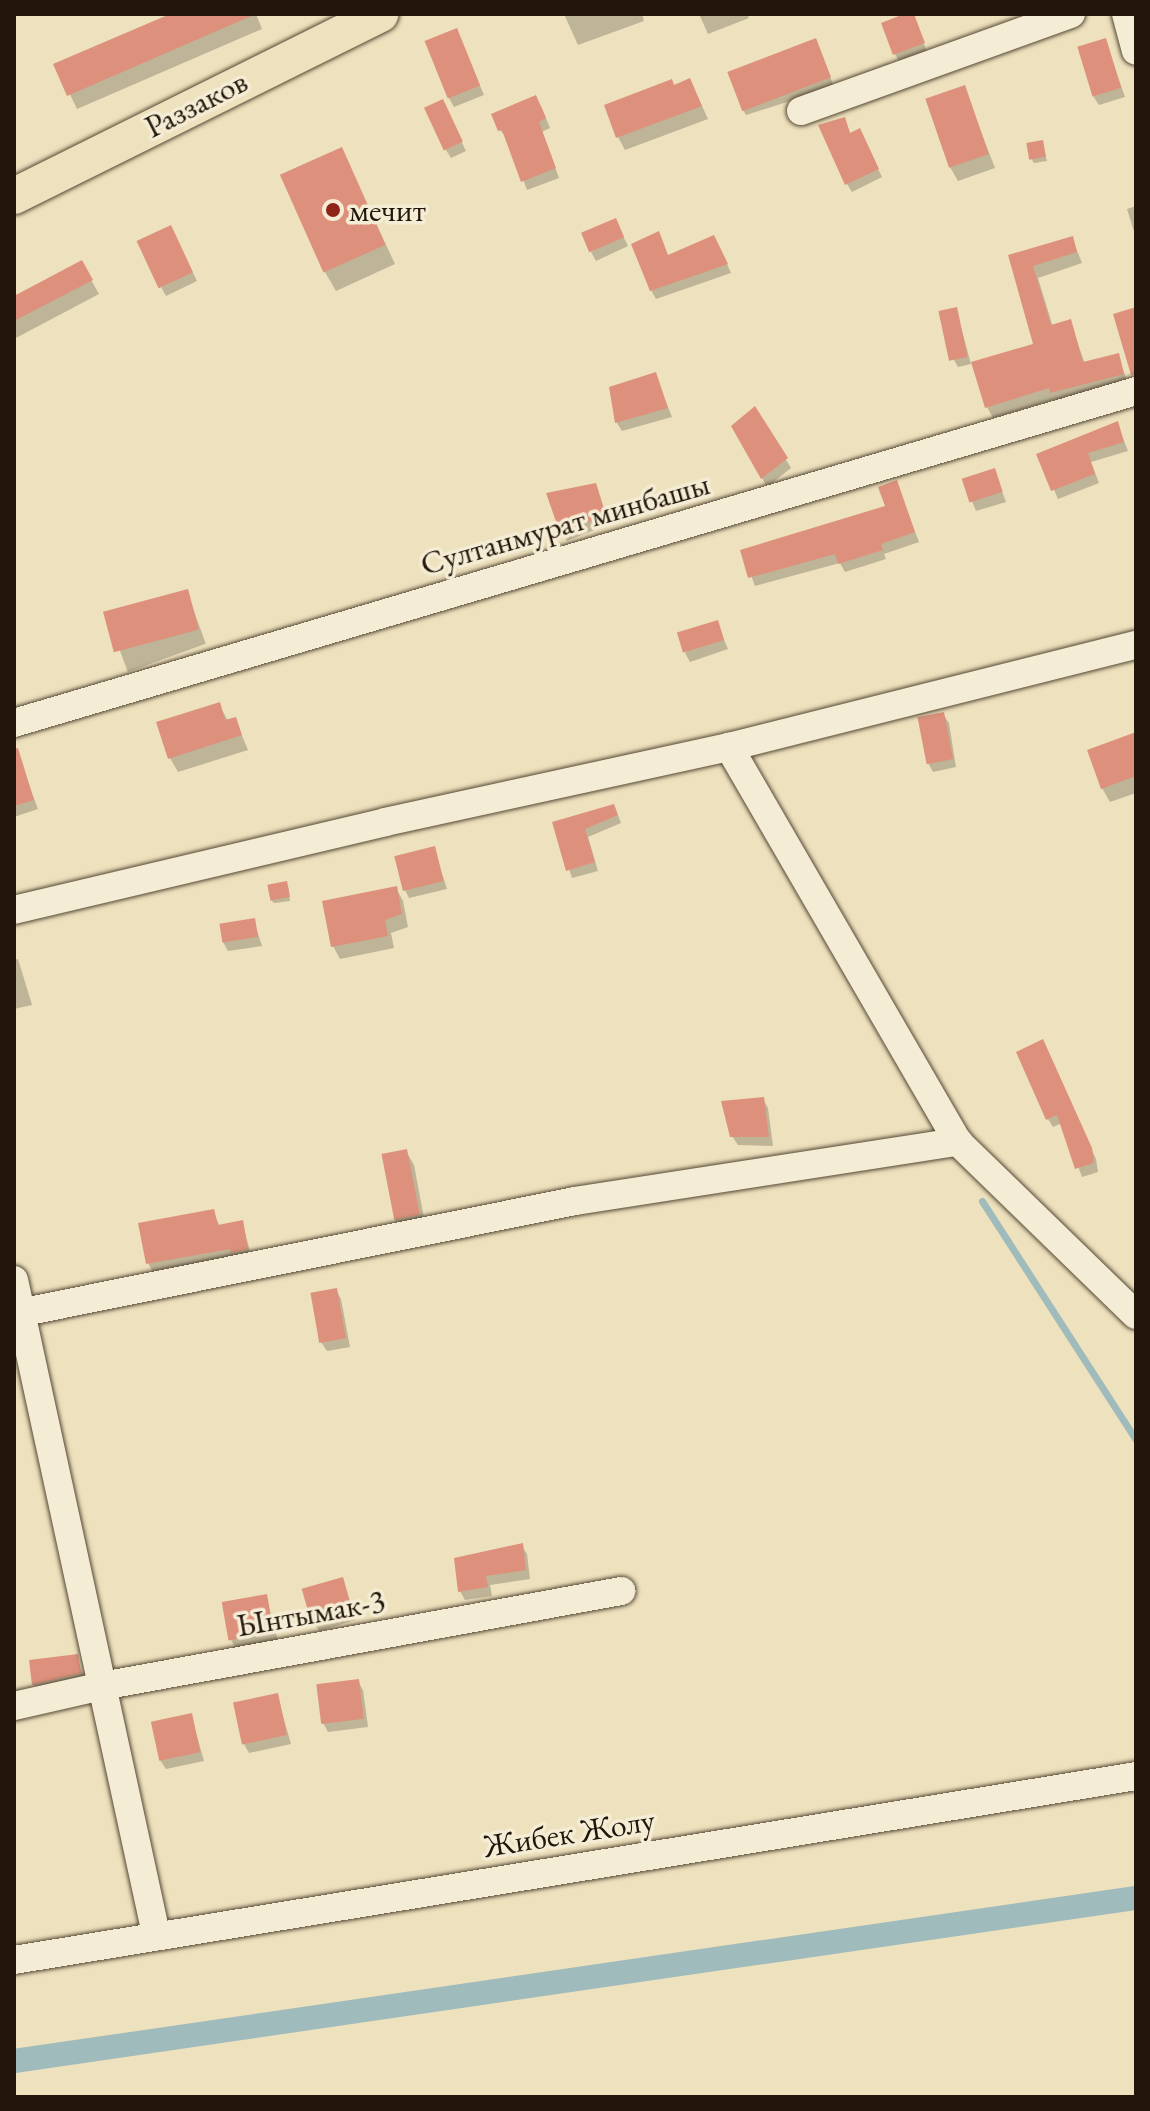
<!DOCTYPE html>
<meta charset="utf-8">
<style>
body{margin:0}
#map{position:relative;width:1150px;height:2111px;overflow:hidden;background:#eee1bd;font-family:"EB Garamond",serif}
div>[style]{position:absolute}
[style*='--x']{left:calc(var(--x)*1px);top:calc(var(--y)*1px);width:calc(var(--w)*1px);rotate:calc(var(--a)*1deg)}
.shadow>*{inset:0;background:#0003;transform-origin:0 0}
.stream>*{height:7px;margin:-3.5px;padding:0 3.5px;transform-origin:3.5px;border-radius:3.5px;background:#9fbbbc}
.canal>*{height:24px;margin:-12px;padding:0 12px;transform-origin:12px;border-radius:12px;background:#9fbbbc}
.building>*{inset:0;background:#dd917c;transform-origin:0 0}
.roads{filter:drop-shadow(0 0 2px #554836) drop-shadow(0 0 2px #554836)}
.minor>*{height:28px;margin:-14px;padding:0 14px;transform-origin:14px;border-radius:14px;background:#f4ecd4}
.major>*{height:36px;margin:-18px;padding:0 18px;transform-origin:18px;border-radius:18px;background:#eee1bd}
.dots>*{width:22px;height:22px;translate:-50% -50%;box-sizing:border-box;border:4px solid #f4ecd4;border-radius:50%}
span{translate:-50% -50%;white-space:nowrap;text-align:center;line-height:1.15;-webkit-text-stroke:7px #f4ecd4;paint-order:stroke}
.street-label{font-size:32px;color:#221509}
.poi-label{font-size:32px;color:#221509}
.left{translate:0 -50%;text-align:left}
.frame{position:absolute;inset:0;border:16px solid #221509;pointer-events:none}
</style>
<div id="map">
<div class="shadow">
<div style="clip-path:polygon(175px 14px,256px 14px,262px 29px,77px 109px,56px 65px)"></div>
<div style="clip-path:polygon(564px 14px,642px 14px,644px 21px,578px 45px)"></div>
<div style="clip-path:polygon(699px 14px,747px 14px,749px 18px,708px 34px)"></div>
<div style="clip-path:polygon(910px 14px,928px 53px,900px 63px,895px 54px)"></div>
<div style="clip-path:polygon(456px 30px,484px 95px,454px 107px,449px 98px)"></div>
<div style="clip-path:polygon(1105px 40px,1125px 97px,1099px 105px,1093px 96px)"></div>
<div style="clip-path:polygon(820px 50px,834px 87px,746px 115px,741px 106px)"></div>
<div style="clip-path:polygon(964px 88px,995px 168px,958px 181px,950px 167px)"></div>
<div style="clip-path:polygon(696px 93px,708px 119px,625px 150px,618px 137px)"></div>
<div style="clip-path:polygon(541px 106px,550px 128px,542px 132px,559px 178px,527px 190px,507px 138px,500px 130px)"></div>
<div style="clip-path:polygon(447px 111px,466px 151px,451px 158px,446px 150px)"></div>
<div style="clip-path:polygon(844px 119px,851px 135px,864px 139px,882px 177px,852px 192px,847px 184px)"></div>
<div style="clip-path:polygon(1042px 142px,1047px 161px,1034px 163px,1032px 160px)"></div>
<div style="clip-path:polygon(341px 149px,395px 264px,336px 291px,325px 272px)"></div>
<div style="clip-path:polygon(1136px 206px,1136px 238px,1127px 209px)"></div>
<div style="clip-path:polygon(620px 230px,628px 246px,596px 261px,591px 252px)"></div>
<div style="clip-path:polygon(658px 234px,668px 257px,719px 246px,731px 273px,656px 299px,651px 290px)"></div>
<div style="clip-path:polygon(175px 236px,197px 281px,166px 296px,161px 287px)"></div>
<div style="clip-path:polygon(1072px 238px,1082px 263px,1038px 278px,1053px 327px,1070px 322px,1085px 364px,1118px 356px,1129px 386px,1059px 404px,1056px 399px,993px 418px,987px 407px,1036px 345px,1010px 256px)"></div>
<div style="clip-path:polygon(81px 262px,99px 294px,14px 339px,14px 298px)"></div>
<div style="clip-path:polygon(956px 309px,971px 364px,958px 367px,954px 360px)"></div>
<div style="clip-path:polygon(655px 375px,672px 417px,622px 431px,617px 423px,612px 389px)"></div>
<div style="clip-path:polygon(755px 409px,791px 468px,767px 487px,733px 426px)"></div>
<div style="clip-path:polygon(1117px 423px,1128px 451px,1091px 462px,1099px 483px,1058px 499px,1039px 455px)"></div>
<div style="clip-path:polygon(994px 470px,1006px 502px,976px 511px,963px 480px)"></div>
<div style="clip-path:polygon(896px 482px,919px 542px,884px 554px,886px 559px,845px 572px,840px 563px,755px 586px,742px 551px,887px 507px)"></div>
<div style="clip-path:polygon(595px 485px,609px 524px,567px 541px,562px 532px)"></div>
<div style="left:187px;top:592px;width:55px;height:83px;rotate:70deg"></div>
<div style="clip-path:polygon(717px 623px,728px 649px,690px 662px,685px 653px)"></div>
<div style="clip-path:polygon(219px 704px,228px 721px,235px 719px,248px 750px,178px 772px,170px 758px)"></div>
<div style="clip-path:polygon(943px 714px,949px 723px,956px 767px,933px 772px,928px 763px)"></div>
<div style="clip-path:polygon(1136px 734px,1136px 793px,1110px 802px,1102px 788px)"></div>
<div style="clip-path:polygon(24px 772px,38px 809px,14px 817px,14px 775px)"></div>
<div style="clip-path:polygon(618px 815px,621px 823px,588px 837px,598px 871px,572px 878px,554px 823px)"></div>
<div style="clip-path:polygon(434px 849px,447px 889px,409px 898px,405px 890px)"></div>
<div style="clip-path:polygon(288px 887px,290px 901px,274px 903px,271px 900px)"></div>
<div style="clip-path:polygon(396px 888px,403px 901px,408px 927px,391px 933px,394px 948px,340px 959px,333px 946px)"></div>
<div style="clip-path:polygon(254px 921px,262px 946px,228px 951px,223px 942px)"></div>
<div style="clip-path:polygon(18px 959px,32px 1005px,14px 1009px,14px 960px)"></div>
<div style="clip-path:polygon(1047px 1051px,1096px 1159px,1098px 1172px,1082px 1177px,1062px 1123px,1053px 1127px,1048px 1119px)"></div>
<div style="clip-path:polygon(763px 1099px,768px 1108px,773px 1146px,738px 1145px,732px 1136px)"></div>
<div style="clip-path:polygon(406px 1151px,414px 1165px,426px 1229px,403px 1233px,395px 1220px)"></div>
<div style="clip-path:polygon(213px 1211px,220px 1227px,242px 1222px,252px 1258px,153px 1272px,148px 1263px)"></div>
<div style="clip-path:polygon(336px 1290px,341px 1299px,350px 1347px,327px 1351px,321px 1342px)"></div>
<div style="clip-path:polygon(522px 1546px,527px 1554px,530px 1579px,490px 1585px,492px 1596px,465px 1600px,460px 1591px)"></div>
<div style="clip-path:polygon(342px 1579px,356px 1620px,319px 1631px,314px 1623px)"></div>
<div style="clip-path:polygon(266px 1597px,278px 1641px,236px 1649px,231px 1640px)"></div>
<div style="clip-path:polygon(77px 1656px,85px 1682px,39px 1693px,33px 1684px)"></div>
<div style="clip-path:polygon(358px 1681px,363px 1690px,368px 1727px,328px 1732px,323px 1723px)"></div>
<div style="clip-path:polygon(277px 1695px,291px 1744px,249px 1753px,244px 1744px)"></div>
<div style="clip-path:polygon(191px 1715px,204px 1761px,166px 1769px,160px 1760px)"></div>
</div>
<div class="stream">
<div style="--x:982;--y:1201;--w:284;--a:57.2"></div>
</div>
<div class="canal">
<div style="--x:14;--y:2061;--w:1134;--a:-8.27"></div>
</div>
<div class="building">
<div style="clip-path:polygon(170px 14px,256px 14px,67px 96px,53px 64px)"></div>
<div style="clip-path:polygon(904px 14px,914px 14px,925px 43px,893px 55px,881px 23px)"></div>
<div style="left:457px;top:28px;width:62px;height:35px;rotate:68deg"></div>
<div style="left:816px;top:38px;width:42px;height:95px;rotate:69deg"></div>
<div style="left:1106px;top:38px;width:52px;height:30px;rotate:73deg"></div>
<div style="clip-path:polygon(690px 78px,702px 106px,616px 138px,604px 105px,672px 79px,674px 85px)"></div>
<div style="left:965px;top:85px;width:73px;height:42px;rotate:71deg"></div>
<div style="clip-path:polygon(536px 95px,546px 118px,539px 122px,556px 168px,521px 182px,502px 130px,498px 131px,491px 114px)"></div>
<div style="left:443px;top:99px;width:47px;height:21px;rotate:65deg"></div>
<div style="clip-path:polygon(845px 117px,850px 133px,860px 128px,879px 169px,845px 185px,818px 125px)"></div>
<div style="left:1043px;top:140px;width:17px;height:17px;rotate:80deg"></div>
<div style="left:342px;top:147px;width:107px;height:68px;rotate:66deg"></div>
<div style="left:616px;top:218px;width:21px;height:38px;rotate:67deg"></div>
<div style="left:171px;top:225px;width:52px;height:38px;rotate:65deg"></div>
<div style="clip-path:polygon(659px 231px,668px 255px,714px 235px,728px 264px,650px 291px,631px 244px)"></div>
<div style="clip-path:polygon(1073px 236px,1077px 252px,1033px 266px,1051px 325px,1071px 319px,1083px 362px,1119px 353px,1124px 374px,1050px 393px,1049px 388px,985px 408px,971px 362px,1033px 344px,1008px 255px)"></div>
<div style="clip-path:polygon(82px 260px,93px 280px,14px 321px,14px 296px)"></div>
<div style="left:957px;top:307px;width:51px;height:19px;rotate:78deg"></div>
<div style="clip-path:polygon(1136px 307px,1136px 374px,1131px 375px,1113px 314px)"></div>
<div style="clip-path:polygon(656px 372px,668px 408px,615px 423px,609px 387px)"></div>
<div style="clip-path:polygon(755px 406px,788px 458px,761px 479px,731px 426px)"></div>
<div style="clip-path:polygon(1118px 421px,1124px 442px,1088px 453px,1095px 474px,1051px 491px,1036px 454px)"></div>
<div style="left:995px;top:468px;width:25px;height:35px;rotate:72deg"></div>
<div style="clip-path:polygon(897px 480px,915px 532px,881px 544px,883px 550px,838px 564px,835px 554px,748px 578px,740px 550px,885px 506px,878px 487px)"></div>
<div style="clip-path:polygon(596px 483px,606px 515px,560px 533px,546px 493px)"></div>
<div style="left:188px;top:589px;width:42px;height:88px;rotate:75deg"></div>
<div style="left:718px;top:620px;width:21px;height:43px;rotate:73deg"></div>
<div style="clip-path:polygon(220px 702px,225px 720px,236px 717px,242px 735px,168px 759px,156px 722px)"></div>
<div style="left:944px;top:712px;width:48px;height:27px;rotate:79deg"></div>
<div style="clip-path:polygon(1136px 732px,1136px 776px,1101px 789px,1087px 750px)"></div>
<div style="clip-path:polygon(18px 748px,34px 800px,14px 806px,14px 749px)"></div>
<div style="clip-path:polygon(614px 804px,618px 815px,585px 829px,595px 862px,566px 871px,552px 822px)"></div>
<div style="left:435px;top:846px;width:36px;height:42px;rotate:76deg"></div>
<div style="left:287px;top:881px;width:16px;height:20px;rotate:79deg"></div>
<div style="clip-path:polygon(397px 886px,402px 914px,385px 920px,388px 936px,331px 947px,322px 901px)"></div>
<div style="left:255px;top:918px;width:19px;height:36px;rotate:81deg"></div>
<div style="clip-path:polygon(1043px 1039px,1092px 1148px,1094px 1163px,1075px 1169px,1057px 1115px,1046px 1120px,1016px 1052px)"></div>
<div style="clip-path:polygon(764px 1097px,769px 1137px,730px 1137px,721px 1101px)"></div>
<div style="left:407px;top:1149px;width:67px;height:26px;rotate:79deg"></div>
<div style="clip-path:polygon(214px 1209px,218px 1225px,243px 1220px,248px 1249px,231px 1253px,230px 1249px,146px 1264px,138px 1223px)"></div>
<div style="left:337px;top:1288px;width:51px;height:27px;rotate:80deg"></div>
<div style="clip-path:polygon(523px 1543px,526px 1570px,486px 1576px,488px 1587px,458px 1592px,454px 1558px)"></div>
<div style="left:343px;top:1577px;width:35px;height:43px;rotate:74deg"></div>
<div style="left:267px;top:1594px;width:39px;height:46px;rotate:80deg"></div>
<div style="clip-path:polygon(78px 1654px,81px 1673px,32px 1685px,29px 1660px)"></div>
<div style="left:359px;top:1679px;width:40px;height:43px;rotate:83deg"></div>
<div style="left:278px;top:1693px;width:43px;height:46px;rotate:78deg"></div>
<div style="left:192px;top:1713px;width:40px;height:42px;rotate:78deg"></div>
</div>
<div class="roads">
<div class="minor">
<div style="--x:1126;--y:14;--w:38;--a:75"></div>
<div style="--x:801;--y:111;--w:287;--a:-19.8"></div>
<div style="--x:14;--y:723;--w:1170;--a:-16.48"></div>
<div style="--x:729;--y:747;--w:457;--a:59.9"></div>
<div style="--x:958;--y:1142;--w:248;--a:44.2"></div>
<div style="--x:14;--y:910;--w:381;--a:-13.3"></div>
<div style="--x:385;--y:822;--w:352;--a:-12.3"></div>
<div style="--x:729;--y:747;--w:420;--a:-14.1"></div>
<div style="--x:14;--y:1280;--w:669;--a:77.75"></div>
<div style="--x:14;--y:1314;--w:572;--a:-11.39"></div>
<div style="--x:575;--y:1201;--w:388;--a:-8.8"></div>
<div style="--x:14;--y:1706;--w:90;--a:-12.8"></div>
<div style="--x:102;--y:1686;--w:528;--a:-10.37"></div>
<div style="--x:14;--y:1960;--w:1137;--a:-9.31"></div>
</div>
<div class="major">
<div style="--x:14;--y:196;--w:409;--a:-26.4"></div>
</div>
</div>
<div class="dots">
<div style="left:333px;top:210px;background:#8f2418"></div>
</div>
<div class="street-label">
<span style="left:196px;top:104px;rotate:-27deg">Раззаков</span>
<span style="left:565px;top:524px;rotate:-16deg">Султанмурат минбашы</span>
<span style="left:311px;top:1613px;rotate:-10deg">Ынтымак-3</span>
<span style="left:569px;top:1833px;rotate:-9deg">Жибек Жолу</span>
</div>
<div class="poi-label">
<span class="left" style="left:349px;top:210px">мечит</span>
</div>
<div class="frame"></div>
</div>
